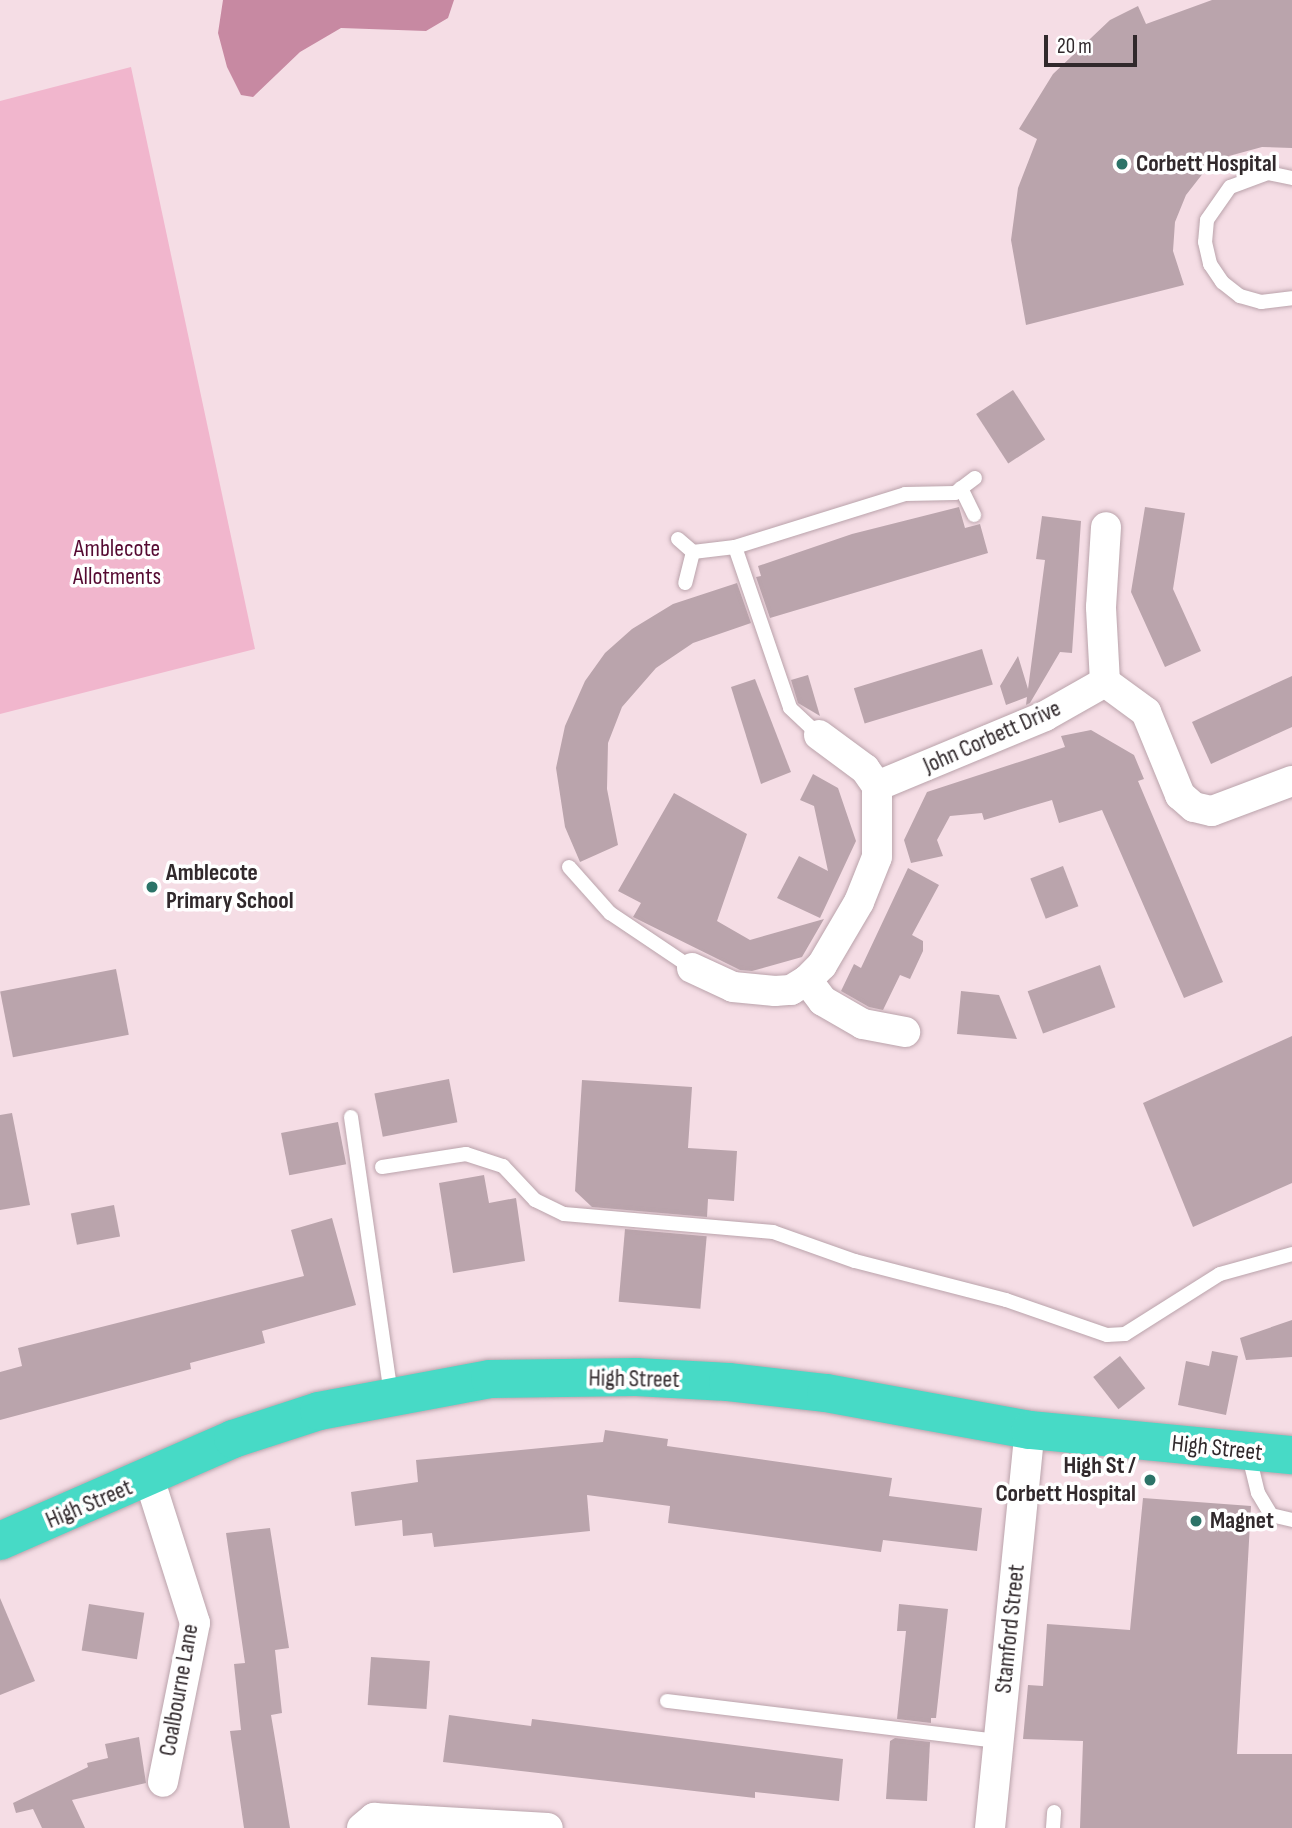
<!DOCTYPE html>
<style>
body{margin:0}
#map{position:relative;width:1292px;height:1828px;overflow:hidden;background:#f5dde5;font-family:"Sofia Sans Condensed",sans-serif}
div>[style]{position:absolute}
[style*='--x']{left:calc(var(--x)*1px);top:calc(var(--y)*1px);width:calc(var(--w)*1px);rotate:calc(var(--a)*1deg)}
.green>*{inset:0;background:#f1b6cd}
.water>*{inset:0;background:#c789a2}
.building>*{inset:0;background:#baa4ac;transform-origin:0 0}
.roads{filter:drop-shadow(0 0 2px #baa3ab) drop-shadow(0 0 2px #baa3ab)}
.lane>*{height:14px;margin:-7px;padding:0 7px;transform-origin:7px;border-radius:7px;background:#fff}
.street>*{height:30px;margin:-15px;padding:0 15px;transform-origin:15px;border-radius:15px;background:#fff}
.highway>*{height:38px;margin:-19px;padding:0 19px;transform-origin:19px;border-radius:19px;background:#47dac6}
.dots>*{width:19px;height:19px;translate:-50% -50%;box-sizing:border-box;border:4px solid #fff;border-radius:50%}
span{translate:-50% -50%;white-space:nowrap;text-align:center;line-height:1.15;-webkit-text-stroke:7px #fff;paint-order:stroke}
.poi-label{font-size:24px;color:#31292c;font-weight:700}
.left{translate:0 -50%;text-align:left}
.right{translate:-100% -50%;text-align:right}
.park-label{font-size:24px;color:#550a32}
.street-label{font-size:24px;color:#31292c}
.scale{position:absolute;left:1044px;top:35px;width:93px;height:32px;box-sizing:border-box;border:4px solid #31292c;border-top:0;padding-left:9px;font-size:21px;line-height:24px;white-space:nowrap;color:#31292c;-webkit-text-stroke:5px #fff;paint-order:stroke}
</style>
<div id="map">
<div class="green">
<div style="clip-path:polygon(131px 67px,255px 649px,0 714px,0 101px)"></div>
</div>
<div class="water">
<div style="clip-path:polygon(223px 0,454px 0,448px 18px,426px 31px,341px 28px,300px 52px,253px 97px,241px 95px,227px 67px,218px 33px)"></div>
</div>
<div class="building">
<div style="clip-path:polygon(1212px 0,1292px 0,1292px 148px,1262px 147px,1229px 156px,1204px 172px,1186px 195px,1175px 222px,1173px 251px,1184px 285px,1026px 325px,1011px 240px,1018px 188px,1037px 139px,1019px 129px,1053px 74px,1110px 20px,1138px 6px,1146px 24px)"></div>
<div style="left:1013px;top:390px;width:59px;height:44px;rotate:57deg"></div>
<div style="clip-path:polygon(959px 507px,965px 528px,980px 524px,988px 553px,770px 618px,756px 577px,761px 576px,758px 566px,852px 534px)"></div>
<div style="clip-path:polygon(1145px 507px,1185px 513px,1173px 589px,1201px 651px,1165px 667px,1131px 592px)"></div>
<div style="clip-path:polygon(1042px 516px,1081px 521px,1072px 653px,1060px 652px,1030px 703px,1026px 705px,1027px 697px,1006px 705px,1000px 686px,1018px 656px,1028px 689px,1045px 560px,1036px 559px)"></div>
<div style="clip-path:polygon(737px 583px,751px 623px,693px 643px,656px 668px,622px 707px,608px 743px,607px 789px,618px 845px,580px 862px,565px 827px,556px 768px,565px 726px,585px 681px,605px 653px,632px 629px,673px 604px)"></div>
<div style="left:982px;top:649px;width:37px;height:134px;rotate:73deg"></div>
<div style="clip-path:polygon(808px 675px,820px 716px,798px 703px,791px 680px)"></div>
<div style="clip-path:polygon(1292px 676px,1292px 727px,1211px 764px,1192px 722px)"></div>
<div style="clip-path:polygon(755px 679px,791px 772px,761px 784px,731px 687px)"></div>
<div style="clip-path:polygon(1091px 730px,1134px 755px,1144px 779px,1138px 781px,1223px 982px,1184px 998px,1102px 810px,1059px 823px,1052px 800px,984px 820px,982px 813px,950px 816px,937px 840px,943px 856px,911px 863px,904px 840px,927px 792px,1065px 747px,1061px 736px)"></div>
<div style="clip-path:polygon(813px 774px,838px 788px,856px 841px,820px 918px,777px 898px,799px 856px,828px 871px,814px 806px,800px 800px)"></div>
<div style="clip-path:polygon(674px 793px,747px 834px,717px 921px,750px 940px,824px 919px,802px 957px,752px 971px,740px 970px,633px 917px,641px 903px,618px 891px)"></div>
<div style="left:1063px;top:866px;width:43px;height:35px;rotate:69deg"></div>
<div style="clip-path:polygon(908px 868px,939px 885px,912px 935px,923px 941px,923px 951px,910px 979px,900px 975px,883px 1010px,869px 1007px,841px 991px,854px 964px,861px 968px)"></div>
<div style="left:1100px;top:965px;width:45px;height:77px;rotate:70deg"></div>
<div style="left:116px;top:969px;width:67px;height:118px;rotate:79deg"></div>
<div style="clip-path:polygon(961px 991px,999px 995px,1017px 1039px,957px 1034px)"></div>
<div style="clip-path:polygon(1292px 1036px,1292px 1183px,1193px 1227px,1143px 1103px)"></div>
<div style="left:449px;top:1079px;width:44px;height:76px;rotate:79deg"></div>
<div style="clip-path:polygon(582px 1080px,692px 1087px,688px 1148px,737px 1151px,734px 1201px,708px 1199px,707px 1217px,592px 1207px,575px 1191px)"></div>
<div style="clip-path:polygon(12px 1113px,30px 1205px,0 1210px,0 1115px)"></div>
<div style="left:338px;top:1122px;width:43px;height:58px;rotate:79deg"></div>
<div style="clip-path:polygon(484px 1175px,489px 1203px,516px 1198px,525px 1261px,453px 1273px,439px 1183px)"></div>
<div style="left:114px;top:1205px;width:32px;height:44px;rotate:79deg"></div>
<div style="clip-path:polygon(332px 1218px,356px 1305px,262px 1331px,265px 1343px,190px 1363px,191px 1369px,0 1420px,0 1372px,22px 1366px,18px 1348px,304px 1276px,291px 1230px)"></div>
<div style="left:625px;top:1229px;width:82px;height:73px;rotate:5deg"></div>
<div style="clip-path:polygon(1292px 1320px,1292px 1357px,1246px 1360px,1240px 1338px)"></div>
<div style="clip-path:polygon(1212px 1351px,1238px 1356px,1226px 1415px,1178px 1405px,1186px 1361px,1209px 1366px)"></div>
<div style="left:1120px;top:1356px;width:41px;height:34px;rotate:52deg"></div>
<div style="clip-path:polygon(605px 1430px,668px 1439px,667px 1446px,892px 1478px,889px 1496px,982px 1508px,977px 1551px,883px 1540px,881px 1552px,668px 1523px,670px 1506px,587px 1495px,590px 1531px,434px 1547px,432px 1533px,403px 1536px,402px 1520px,355px 1526px,351px 1492px,418px 1482px,416px 1460px,603px 1442px)"></div>
<div style="clip-path:polygon(1143px 1498px,1251px 1506px,1237px 1754px,1292px 1754px,1292px 1828px,1080px 1828px,1083px 1741px,1023px 1739px,1028px 1685px,1043px 1686px,1047px 1624px,1130px 1630px)"></div>
<div style="clip-path:polygon(270px 1528px,289px 1648px,275px 1650px,282px 1713px,271px 1715px,290px 1828px,244px 1828px,230px 1731px,241px 1730px,234px 1664px,245px 1663px,226px 1533px)"></div>
<div style="clip-path:polygon(0 1598px,35px 1681px,0 1695px)"></div>
<div style="left:89px;top:1604px;width:56px;height:47px;rotate:9deg"></div>
<div style="clip-path:polygon(899px 1604px,948px 1609px,936px 1718px,931px 1718px,931px 1723px,897px 1719px,906px 1631px,897px 1631px)"></div>
<div style="left:371px;top:1657px;width:59px;height:48px;rotate:4deg"></div>
<div style="clip-path:polygon(449px 1715px,531px 1726px,532px 1719px,843px 1759px,839px 1801px,755px 1792px,755px 1798px,443px 1762px)"></div>
<div style="clip-path:polygon(139px 1737px,146px 1783px,72px 1800px,85px 1828px,42px 1828px,33px 1809px,16px 1813px,13px 1803px,88px 1767px,87px 1763px,108px 1758px,105px 1744px)"></div>
<div style="clip-path:polygon(895px 1738px,930px 1742px,927px 1801px,886px 1799px,890px 1741px)"></div>
</div>
<div class="roads">
<div class="lane">
<div style="--x:1292;--y:178;--w:25;--a:-168"></div>
<div style="--x:1268;--y:173;--w:40;--a:159.8"></div>
<div style="--x:1230;--y:187;--w:40;--a:124.9"></div>
<div style="--x:1207;--y:220;--w:22;--a:95"></div>
<div style="--x:1205;--y:242;--w:23;--a:77"></div>
<div style="--x:1210;--y:264;--w:22;--a:56"></div>
<div style="--x:1222;--y:282;--w:23;--a:38"></div>
<div style="--x:1240;--y:296;--w:22;--a:16"></div>
<div style="--x:1261;--y:302;--w:31;--a:-7"></div>
<div style="--x:961;--y:488;--w:30;--a:64"></div>
<div style="--x:678;--y:539;--w:20;--a:41"></div>
<div style="--x:693;--y:552;--w:32;--a:104"></div>
<div style="--x:735;--y:547;--w:170;--a:71.1"></div>
<div style="--x:790;--y:708;--w:40;--a:43"></div>
<div style="--x:693;--y:552;--w:42;--a:-6.8"></div>
<div style="--x:735;--y:547;--w:178;--a:-17.3"></div>
<div style="--x:905;--y:494;--w:50;--a:-1.1"></div>
<div style="--x:955;--y:493;--w:25;--a:-37"></div>
<div style="--x:569;--y:867;--w:62;--a:48.3"></div>
<div style="--x:610;--y:913;--w:99;--a:33.9"></div>
<div style="--x:351;--y:1117;--w:281;--a:81.8"></div>
<div style="--x:382;--y:1167;--w:85;--a:-8.8"></div>
<div style="--x:466;--y:1154;--w:39;--a:18"></div>
<div style="--x:503;--y:1166;--w:47;--a:46.7"></div>
<div style="--x:535;--y:1200;--w:32;--a:26"></div>
<div style="--x:564;--y:1214;--w:210;--a:4.9"></div>
<div style="--x:773;--y:1232;--w:87;--a:19.5"></div>
<div style="--x:855;--y:1261;--w:156;--a:14.5"></div>
<div style="--x:1006;--y:1300;--w:107;--a:19.1"></div>
<div style="--x:1107;--y:1335;--w:18;--a:-3"></div>
<div style="--x:1125;--y:1334;--w:112;--a:-32.3"></div>
<div style="--x:1220;--y:1274;--w:75;--a:-15.5"></div>
<div style="--x:1248;--y:1452;--w:42;--a:76.3"></div>
<div style="--x:1258;--y:1493;--w:26;--a:59"></div>
<div style="--x:1271;--y:1515;--w:22;--a:13"></div>
<div style="--x:667;--y:1701;--w:334;--a:6.9"></div>
<div style="--x:1053;--y:1828;--w:16;--a:-86"></div>
</div>
<div class="street">
<div style="--x:1105;--y:682;--w:75;--a:-93.1"></div>
<div style="--x:1101;--y:607;--w:80;--a:-86.4"></div>
<div style="--x:819;--y:735;--w:57;--a:36.5"></div>
<div style="--x:865;--y:769;--w:21;--a:55"></div>
<div style="--x:877;--y:786;--w:182;--a:-22.6"></div>
<div style="--x:1045;--y:716;--w:69;--a:-29.5"></div>
<div style="--x:1105;--y:682;--w:51;--a:36.2"></div>
<div style="--x:1146;--y:712;--w:90;--a:67.7"></div>
<div style="--x:1180;--y:795;--w:18;--a:41"></div>
<div style="--x:1194;--y:807;--w:18;--a:13"></div>
<div style="--x:1212;--y:811;--w:85;--a:-20.6"></div>
<div style="--x:692;--y:968;--w:45;--a:24.9"></div>
<div style="--x:733;--y:987;--w:42;--a:5.4"></div>
<div style="--x:775;--y:991;--w:16;--a:-4"></div>
<div style="--x:791;--y:990;--w:19;--a:-32"></div>
<div style="--x:807;--y:980;--w:21;--a:-45"></div>
<div style="--x:822;--y:965;--w:73;--a:-59.6"></div>
<div style="--x:859;--y:902;--w:48;--a:-68.2"></div>
<div style="--x:877;--y:857;--w:71;--a:-90"></div>
<div style="--x:807;--y:980;--w:26;--a:53"></div>
<div style="--x:823;--y:1001;--w:46;--a:29.9"></div>
<div style="--x:863;--y:1024;--w:43;--a:10.8"></div>
<div style="--x:149;--y:1478;--w:152;--a:72.4"></div>
<div style="--x:195;--y:1623;--w:162;--a:101.4"></div>
<div style="--x:362;--y:1828;--w:16;--a:-40"></div>
<div style="--x:374;--y:1818;--w:174;--a:3.3"></div>
<div style="--x:990;--y:1828;--w:400;--a:-84.3"></div>
</div>
<div class="highway">
<div style="--x:0;--y:1541;--w:254;--a:-23.6"></div>
<div style="--x:233;--y:1439;--w:90;--a:-18"></div>
<div style="--x:319;--y:1411;--w:174;--a:-10.6"></div>
<div style="--x:490;--y:1379;--w:146;--a:-0.8"></div>
<div style="--x:636;--y:1377;--w:92;--a:3.1"></div>
<div style="--x:728;--y:1382;--w:99;--a:6.4"></div>
<div style="--x:826;--y:1393;--w:207;--a:10.3"></div>
<div style="--x:1030;--y:1430;--w:263;--a:5.5"></div>
</div>
</div>
<div class="dots">
<div style="left:1122px;top:164px;background:#2c7368"></div>
<div style="left:152px;top:887px;background:#2c7368"></div>
<div style="left:1150px;top:1480px;background:#2c7368"></div>
<div style="left:1196px;top:1521px;background:#2c7368"></div>
</div>
<div class="poi-label">
<span class="left" style="left:1136px;top:164px">Corbett Hospital</span>
<span class="left" style="left:166px;top:887px">Amblecote<br>Primary School</span>
<span class="right" style="left:1136px;top:1480px">High St /<br>Corbett Hospital</span>
<span class="left" style="left:1210px;top:1521px">Magnet</span>
</div>
<div class="park-label">
<span style="left:117px;top:563px">Amblecote<br>Allotments</span>
</div>
<div class="street-label">
<span style="left:992px;top:737px;rotate:-24deg">John Corbett Drive</span>
<span style="left:634px;top:1379px;rotate:1deg">High Street</span>
<span style="left:1217px;top:1448px;rotate:6deg">High Street</span>
<span style="left:89px;top:1504px;rotate:-23deg">High Street</span>
<span style="left:1010px;top:1629px;rotate:-84deg">Stamford Street</span>
<span style="left:179px;top:1690px;rotate:-80deg">Coalbourne Lane</span>
</div>
<div class="scale">20 m</div>
</div>
